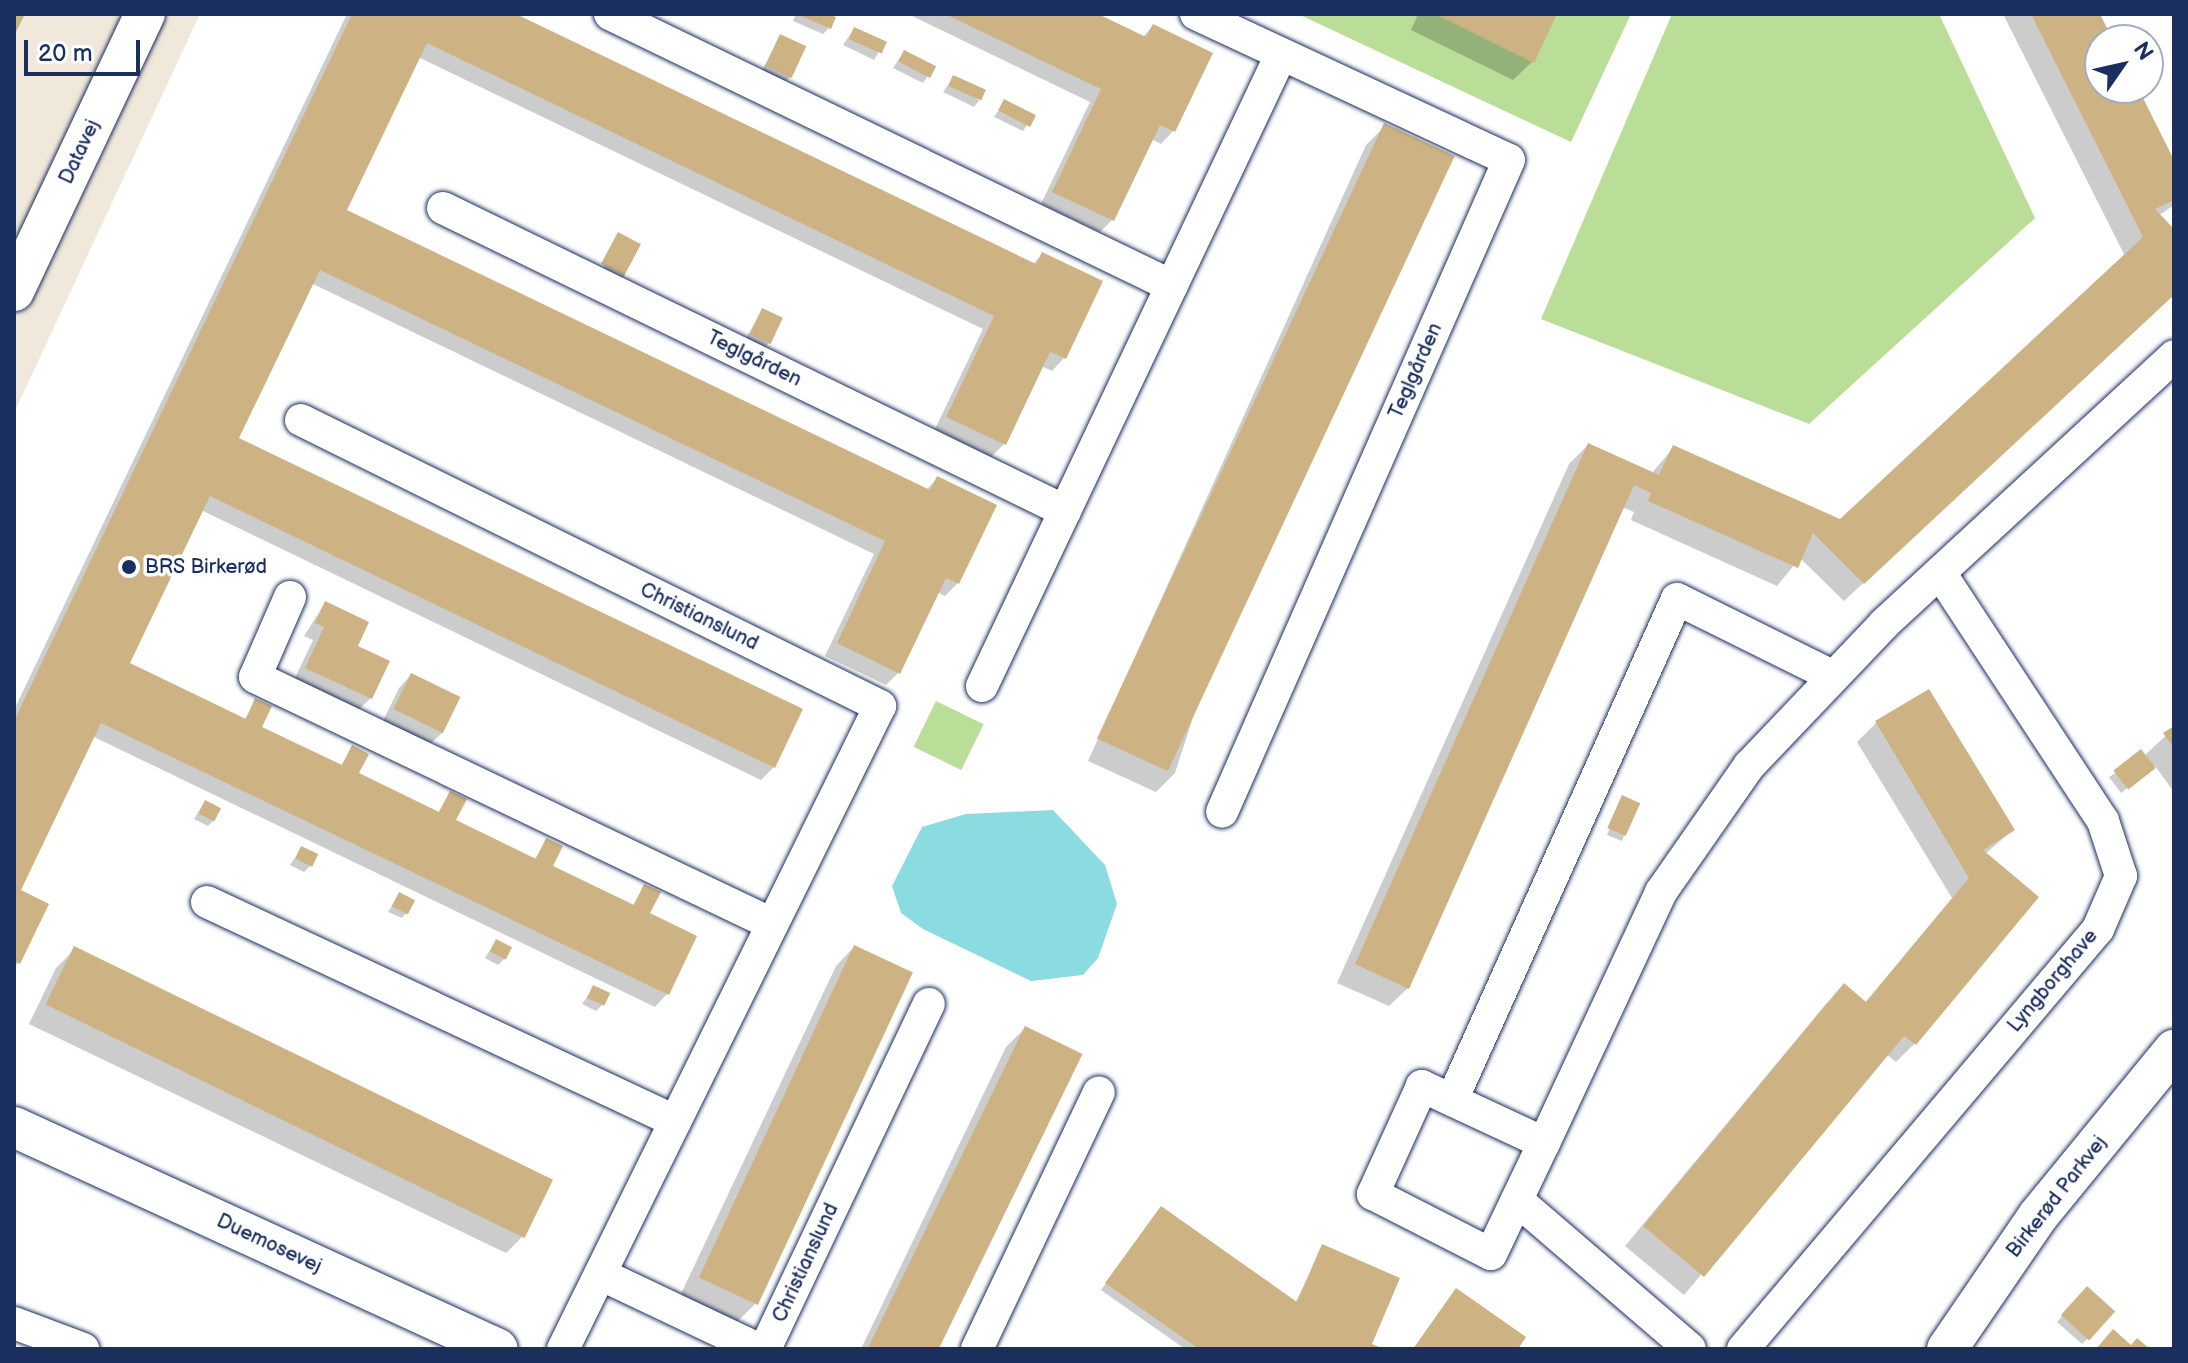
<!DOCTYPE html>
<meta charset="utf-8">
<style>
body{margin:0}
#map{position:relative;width:2188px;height:1363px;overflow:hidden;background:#fff;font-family:"Balsamiq Sans",sans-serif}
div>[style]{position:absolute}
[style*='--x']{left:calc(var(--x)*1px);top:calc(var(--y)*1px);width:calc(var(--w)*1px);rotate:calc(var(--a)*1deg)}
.built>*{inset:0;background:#f0e8da}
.green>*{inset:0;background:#bade98;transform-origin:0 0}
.water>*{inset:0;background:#8adce1}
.shadow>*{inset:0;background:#0003;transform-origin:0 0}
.building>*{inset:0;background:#cdb383;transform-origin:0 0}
.roads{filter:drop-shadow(0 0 2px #1b2f5e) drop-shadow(0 0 2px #1b2f5e)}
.minor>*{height:32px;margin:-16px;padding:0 16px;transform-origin:16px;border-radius:16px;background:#fff}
.tertiary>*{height:40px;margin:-20px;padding:0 20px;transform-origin:20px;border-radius:20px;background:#fff}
.dots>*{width:22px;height:22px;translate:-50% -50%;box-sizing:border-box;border:4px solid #fff;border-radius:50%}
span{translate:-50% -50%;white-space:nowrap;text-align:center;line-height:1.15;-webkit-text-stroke:7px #fff;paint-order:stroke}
.street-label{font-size:20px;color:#1b2f5e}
.poi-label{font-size:20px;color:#1b2f5e}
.left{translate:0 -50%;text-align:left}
.frame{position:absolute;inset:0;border:16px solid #1b2f5e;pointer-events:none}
.north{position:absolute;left:2084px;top:24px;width:80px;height:80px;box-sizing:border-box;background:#fff;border:2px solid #a4acbf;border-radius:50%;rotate:56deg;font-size:22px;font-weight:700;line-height:32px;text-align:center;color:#1b2f5e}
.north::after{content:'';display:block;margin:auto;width:28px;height:36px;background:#1b2f5e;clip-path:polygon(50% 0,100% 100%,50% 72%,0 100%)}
.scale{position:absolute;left:24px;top:40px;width:116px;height:36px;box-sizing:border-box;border:4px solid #1b2f5e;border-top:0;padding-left:10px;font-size:24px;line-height:28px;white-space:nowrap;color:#1b2f5e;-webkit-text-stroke:6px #fff;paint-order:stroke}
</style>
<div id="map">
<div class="built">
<div style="clip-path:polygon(14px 14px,200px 14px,14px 413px)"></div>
</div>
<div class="green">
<div style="clip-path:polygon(1298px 14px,1631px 14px,1571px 142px)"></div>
<div style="clip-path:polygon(1672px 14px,1939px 14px,2035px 218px,1809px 424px,1541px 319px)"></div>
<div style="left:936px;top:701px;width:53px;height:51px;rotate:26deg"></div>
</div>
<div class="water">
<div style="clip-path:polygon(1053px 810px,1105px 865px,1117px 904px,1098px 958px,1083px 975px,1031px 981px,923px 929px,901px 913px,892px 886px,922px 827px,966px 814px)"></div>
</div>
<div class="shadow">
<div style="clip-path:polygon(347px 14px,511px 14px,1032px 265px,1043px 254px,1101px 282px,1064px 358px,1052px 371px,1041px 366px,1004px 444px,991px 457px,935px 429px,983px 329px,418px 57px,345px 211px,926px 490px,938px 478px,958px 583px,945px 596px,937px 592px,898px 673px,886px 685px,825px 656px,874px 554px,311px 283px,236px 439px,774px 767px,761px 780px,201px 510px,127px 664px,244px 720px,256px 701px,259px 727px,340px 767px,352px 748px,356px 774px,438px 813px,450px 794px,453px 821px,534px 860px,547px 840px,551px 865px,632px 907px,644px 886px,647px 914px,695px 937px,667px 994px,655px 1007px,92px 736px,18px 891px,19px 962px,14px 967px,14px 710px)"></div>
<div style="clip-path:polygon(796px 14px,823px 14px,829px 28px,823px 34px,793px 21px)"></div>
<div style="clip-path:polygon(908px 14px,1093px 14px,1142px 38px,1153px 26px,1210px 54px,1173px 131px,1161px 144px,1151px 139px,1112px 220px,1100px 232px,1041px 204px,1090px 102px)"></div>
<div style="clip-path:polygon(1418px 14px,1555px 14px,1532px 62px,1513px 80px,1411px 30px)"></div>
<div style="clip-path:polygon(2003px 14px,2098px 14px,2111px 40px,2100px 40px,2100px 88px,2135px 88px,2174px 164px,2174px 205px,2158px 216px,2174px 232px,2174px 294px,1844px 601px,1800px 558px,1777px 586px,1631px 520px,1634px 512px,1622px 507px,1408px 988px,1389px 1006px,1337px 983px,1569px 464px,1588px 445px,1651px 474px,1674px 447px,1840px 522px,2125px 256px)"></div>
<div style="clip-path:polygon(854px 29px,884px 43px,874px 60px,843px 45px)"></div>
<div style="clip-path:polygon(780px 37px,790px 77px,784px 83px,761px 72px)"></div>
<div style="clip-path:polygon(904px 52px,934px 67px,923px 83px,893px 68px)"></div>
<div style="clip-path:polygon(954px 77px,979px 101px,974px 107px,943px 92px)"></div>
<div style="clip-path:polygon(1004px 102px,1033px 116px,1023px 131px,994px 117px)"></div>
<div style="clip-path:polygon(1385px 126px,1175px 773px,1156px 792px,1088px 761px,1366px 145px)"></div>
<div style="left:618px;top:235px;width:22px;height:40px;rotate:24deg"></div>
<div style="clip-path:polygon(762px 310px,769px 343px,764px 349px,745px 340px)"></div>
<div style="clip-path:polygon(325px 603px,371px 698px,358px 710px,294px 680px,313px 640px,304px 636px)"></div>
<div style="clip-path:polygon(411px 675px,443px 732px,430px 744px,383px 721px,399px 688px)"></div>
<div style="clip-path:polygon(1928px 691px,2013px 830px,1985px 854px,1915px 1043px,1896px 1062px,1886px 1054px,1684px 1295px,1625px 1246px,1825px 1005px,1844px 986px,1864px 1004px,1952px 898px,1857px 742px,1876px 723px)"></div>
<div style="clip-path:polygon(2174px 728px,2174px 792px,2155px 766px,2121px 793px,2109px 777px,2144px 756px)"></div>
<div style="left:1622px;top:798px;width:16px;height:40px;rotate:22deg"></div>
<div style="clip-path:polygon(205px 802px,214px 820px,208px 826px,194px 819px)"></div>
<div style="clip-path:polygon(302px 848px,310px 866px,304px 872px,290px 865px)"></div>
<div style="clip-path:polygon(399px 895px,407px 912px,402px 918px,388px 912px)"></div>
<div style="clip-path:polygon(496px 941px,504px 959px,498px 965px,485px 958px)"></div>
<div style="clip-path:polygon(854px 947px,755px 1304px,737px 1322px,680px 1296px,836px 966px)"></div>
<div style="clip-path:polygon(75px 949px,525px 1234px,506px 1253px,29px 1024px,56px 968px)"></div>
<div style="clip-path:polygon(594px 987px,602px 1005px,596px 1011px,582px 1004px)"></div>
<div style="clip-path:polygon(1025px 1028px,938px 1349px,861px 1349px,1006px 1047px)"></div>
<div style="clip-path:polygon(1161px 1208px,1295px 1303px,1323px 1247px,1369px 1345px,1379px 1349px,1185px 1349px,1101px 1290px)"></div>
<div style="clip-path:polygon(2081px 1295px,2088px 1338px,2082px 1344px,2057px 1322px)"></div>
</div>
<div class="building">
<div style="clip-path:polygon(14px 14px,25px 14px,14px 36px)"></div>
<div style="clip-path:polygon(352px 14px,516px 14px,1036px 264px,1042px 252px,1103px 281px,1066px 359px,1050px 352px,1006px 445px,946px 417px,994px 316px,427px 43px,347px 210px,930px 490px,937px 476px,997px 505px,959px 584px,946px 578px,900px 674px,837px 643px,885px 541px,320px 270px,239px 438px,803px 709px,775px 768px,210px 496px,130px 663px,246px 719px,255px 698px,272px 706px,262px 727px,342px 765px,352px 745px,369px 754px,359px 773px,439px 812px,450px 791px,467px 799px,456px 820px,536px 859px,546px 838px,563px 846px,553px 866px,634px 905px,644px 884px,661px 892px,650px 913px,697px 936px,669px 995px,101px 723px,21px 890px,49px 904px,20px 964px,14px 960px,14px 721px)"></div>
<div style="clip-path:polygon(796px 14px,828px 14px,836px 17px,831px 29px)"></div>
<div style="clip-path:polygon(945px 14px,1098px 14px,1146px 37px,1153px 24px,1213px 53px,1175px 132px,1160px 125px,1114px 221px,1052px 192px,1101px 89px)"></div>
<div style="clip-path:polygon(1435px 14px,1557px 14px,1534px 63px)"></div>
<div style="clip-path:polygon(2031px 14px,2100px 14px,2113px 40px,2100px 40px,2100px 88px,2138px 88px,2174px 160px,2174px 200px,2155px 209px,2174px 229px,2174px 295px,1864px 584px,1813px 533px,1798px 568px,1648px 501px,1651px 493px,1634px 485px,1409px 989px,1355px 964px,1588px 443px,1659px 475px,1673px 445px,1840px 519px,2143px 237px)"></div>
<div style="left:854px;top:27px;width:36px;height:13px;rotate:24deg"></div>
<div style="left:780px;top:34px;width:29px;height:35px;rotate:25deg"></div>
<div style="left:904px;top:50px;width:36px;height:13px;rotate:27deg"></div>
<div style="left:953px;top:75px;width:36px;height:12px;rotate:24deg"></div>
<div style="left:1004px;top:99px;width:36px;height:13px;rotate:27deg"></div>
<div style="left:1384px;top:123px;width:78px;height:679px;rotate:25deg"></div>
<div style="left:618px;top:232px;width:26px;height:36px;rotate:28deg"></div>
<div style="left:762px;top:308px;width:23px;height:29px;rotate:25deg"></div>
<div style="clip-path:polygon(325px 601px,369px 622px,358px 646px,390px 661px,372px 699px,305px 668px,324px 627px,315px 623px)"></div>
<div style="left:411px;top:673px;width:55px;height:40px;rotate:26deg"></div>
<div style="clip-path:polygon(1929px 689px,2015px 830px,1983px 850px,2039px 897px,1916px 1045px,1904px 1036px,1704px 1277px,1643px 1226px,1844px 983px,1866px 1002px,1969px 878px,1875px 721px)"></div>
<div style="clip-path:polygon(2174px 726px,2174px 748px,2163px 733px)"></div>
<div style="left:2141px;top:749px;width:24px;height:35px;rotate:52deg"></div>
<div style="left:1622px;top:795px;width:20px;height:36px;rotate:24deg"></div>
<div style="left:205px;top:800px;width:18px;height:15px;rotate:27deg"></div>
<div style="left:301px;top:846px;width:19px;height:14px;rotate:25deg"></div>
<div style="left:399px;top:892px;width:18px;height:16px;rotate:27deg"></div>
<div style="left:496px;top:939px;width:18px;height:14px;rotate:27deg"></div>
<div style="left:854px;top:945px;width:65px;height:367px;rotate:25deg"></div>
<div style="left:74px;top:946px;width:533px;height:65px;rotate:26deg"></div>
<div style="left:593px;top:985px;width:19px;height:14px;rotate:25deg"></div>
<div style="left:1025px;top:1026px;width:64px;height:358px;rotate:26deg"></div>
<div style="clip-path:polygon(1161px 1206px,1297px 1302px,1322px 1244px,1400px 1278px,1372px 1344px,1384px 1349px,1199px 1349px,1105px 1283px)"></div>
<div style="left:2087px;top:1286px;width:38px;height:39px;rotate:42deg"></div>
<div style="clip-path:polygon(1456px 1288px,1526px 1337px,1518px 1349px,1413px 1349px)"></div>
<div style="clip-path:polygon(2113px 1329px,2131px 1345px,2137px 1338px,2150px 1349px,2096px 1349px)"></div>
</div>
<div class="roads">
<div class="minor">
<div style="--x:610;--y:14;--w:624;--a:25.83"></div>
<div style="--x:1196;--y:14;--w:345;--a:25"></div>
<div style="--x:1509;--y:160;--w:712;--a:113.76"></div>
<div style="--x:443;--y:208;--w:692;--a:25.97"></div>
<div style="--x:301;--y:420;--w:646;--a:26.29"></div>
<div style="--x:880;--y:706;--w:717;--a:116.24"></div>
<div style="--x:290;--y:597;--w:87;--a:113.6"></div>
<div style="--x:255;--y:677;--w:573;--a:25.54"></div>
<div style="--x:982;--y:686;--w:698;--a:-64.65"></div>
<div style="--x:207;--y:902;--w:517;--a:25.08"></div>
<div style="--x:1452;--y:1100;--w:549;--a:-65.82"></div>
<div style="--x:1677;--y:599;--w:173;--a:26.4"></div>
<div style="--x:1544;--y:1143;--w:135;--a:-155"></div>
<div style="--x:1422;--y:1086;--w:119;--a:114.4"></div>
<div style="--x:1373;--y:1194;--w:132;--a:27"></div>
<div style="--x:1491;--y:1254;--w:123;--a:-64.5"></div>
<div style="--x:1544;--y:1143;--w:277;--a:-65"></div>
<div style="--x:1661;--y:892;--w:154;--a:-55.1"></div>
<div style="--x:1749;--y:766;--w:196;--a:-46.4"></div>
<div style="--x:1884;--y:624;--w:395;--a:-42.7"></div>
<div style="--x:1517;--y:1200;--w:228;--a:40.7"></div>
<div style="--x:600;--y:1274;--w:175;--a:25.4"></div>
<div style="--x:14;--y:1323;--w:74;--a:20.6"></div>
<div style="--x:765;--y:1349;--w:382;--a:-64.6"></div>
<div style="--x:977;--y:1349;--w:284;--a:-64.6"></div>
<div style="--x:1743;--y:1349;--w:550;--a:-49.79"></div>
<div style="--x:2098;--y:929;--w:58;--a:-66.5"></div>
<div style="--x:2121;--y:876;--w:58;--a:-108.1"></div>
<div style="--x:2103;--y:821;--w:297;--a:-123.3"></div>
</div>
<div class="tertiary">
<div style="--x:14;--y:291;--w:306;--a:-64.7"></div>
<div style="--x:14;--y:1127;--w:532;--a:24.64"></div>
<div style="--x:1947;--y:1349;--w:161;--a:-55.6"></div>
<div style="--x:2038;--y:1216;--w:215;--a:-50.7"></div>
</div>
</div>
<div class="dots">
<div style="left:129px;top:567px;background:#1b2f5e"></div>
</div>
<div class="street-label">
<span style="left:80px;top:152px;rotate:-65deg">Datavej</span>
<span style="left:754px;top:359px;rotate:26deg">Teglgården</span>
<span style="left:1416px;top:371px;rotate:-66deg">Teglgården</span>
<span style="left:699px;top:617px;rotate:26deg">Christianslund</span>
<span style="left:2053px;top:981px;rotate:-50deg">Lyngborghave</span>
<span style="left:2057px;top:1197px;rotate:-52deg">Birkerød Parkvej</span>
<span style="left:269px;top:1244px;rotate:25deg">Duemosevej</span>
<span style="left:806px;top:1263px;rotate:-65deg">Christianslund</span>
</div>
<div class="poi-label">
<span class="left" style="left:145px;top:567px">BRS Birkerød</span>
</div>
<div class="frame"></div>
<div class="north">N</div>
<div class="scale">20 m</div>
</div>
